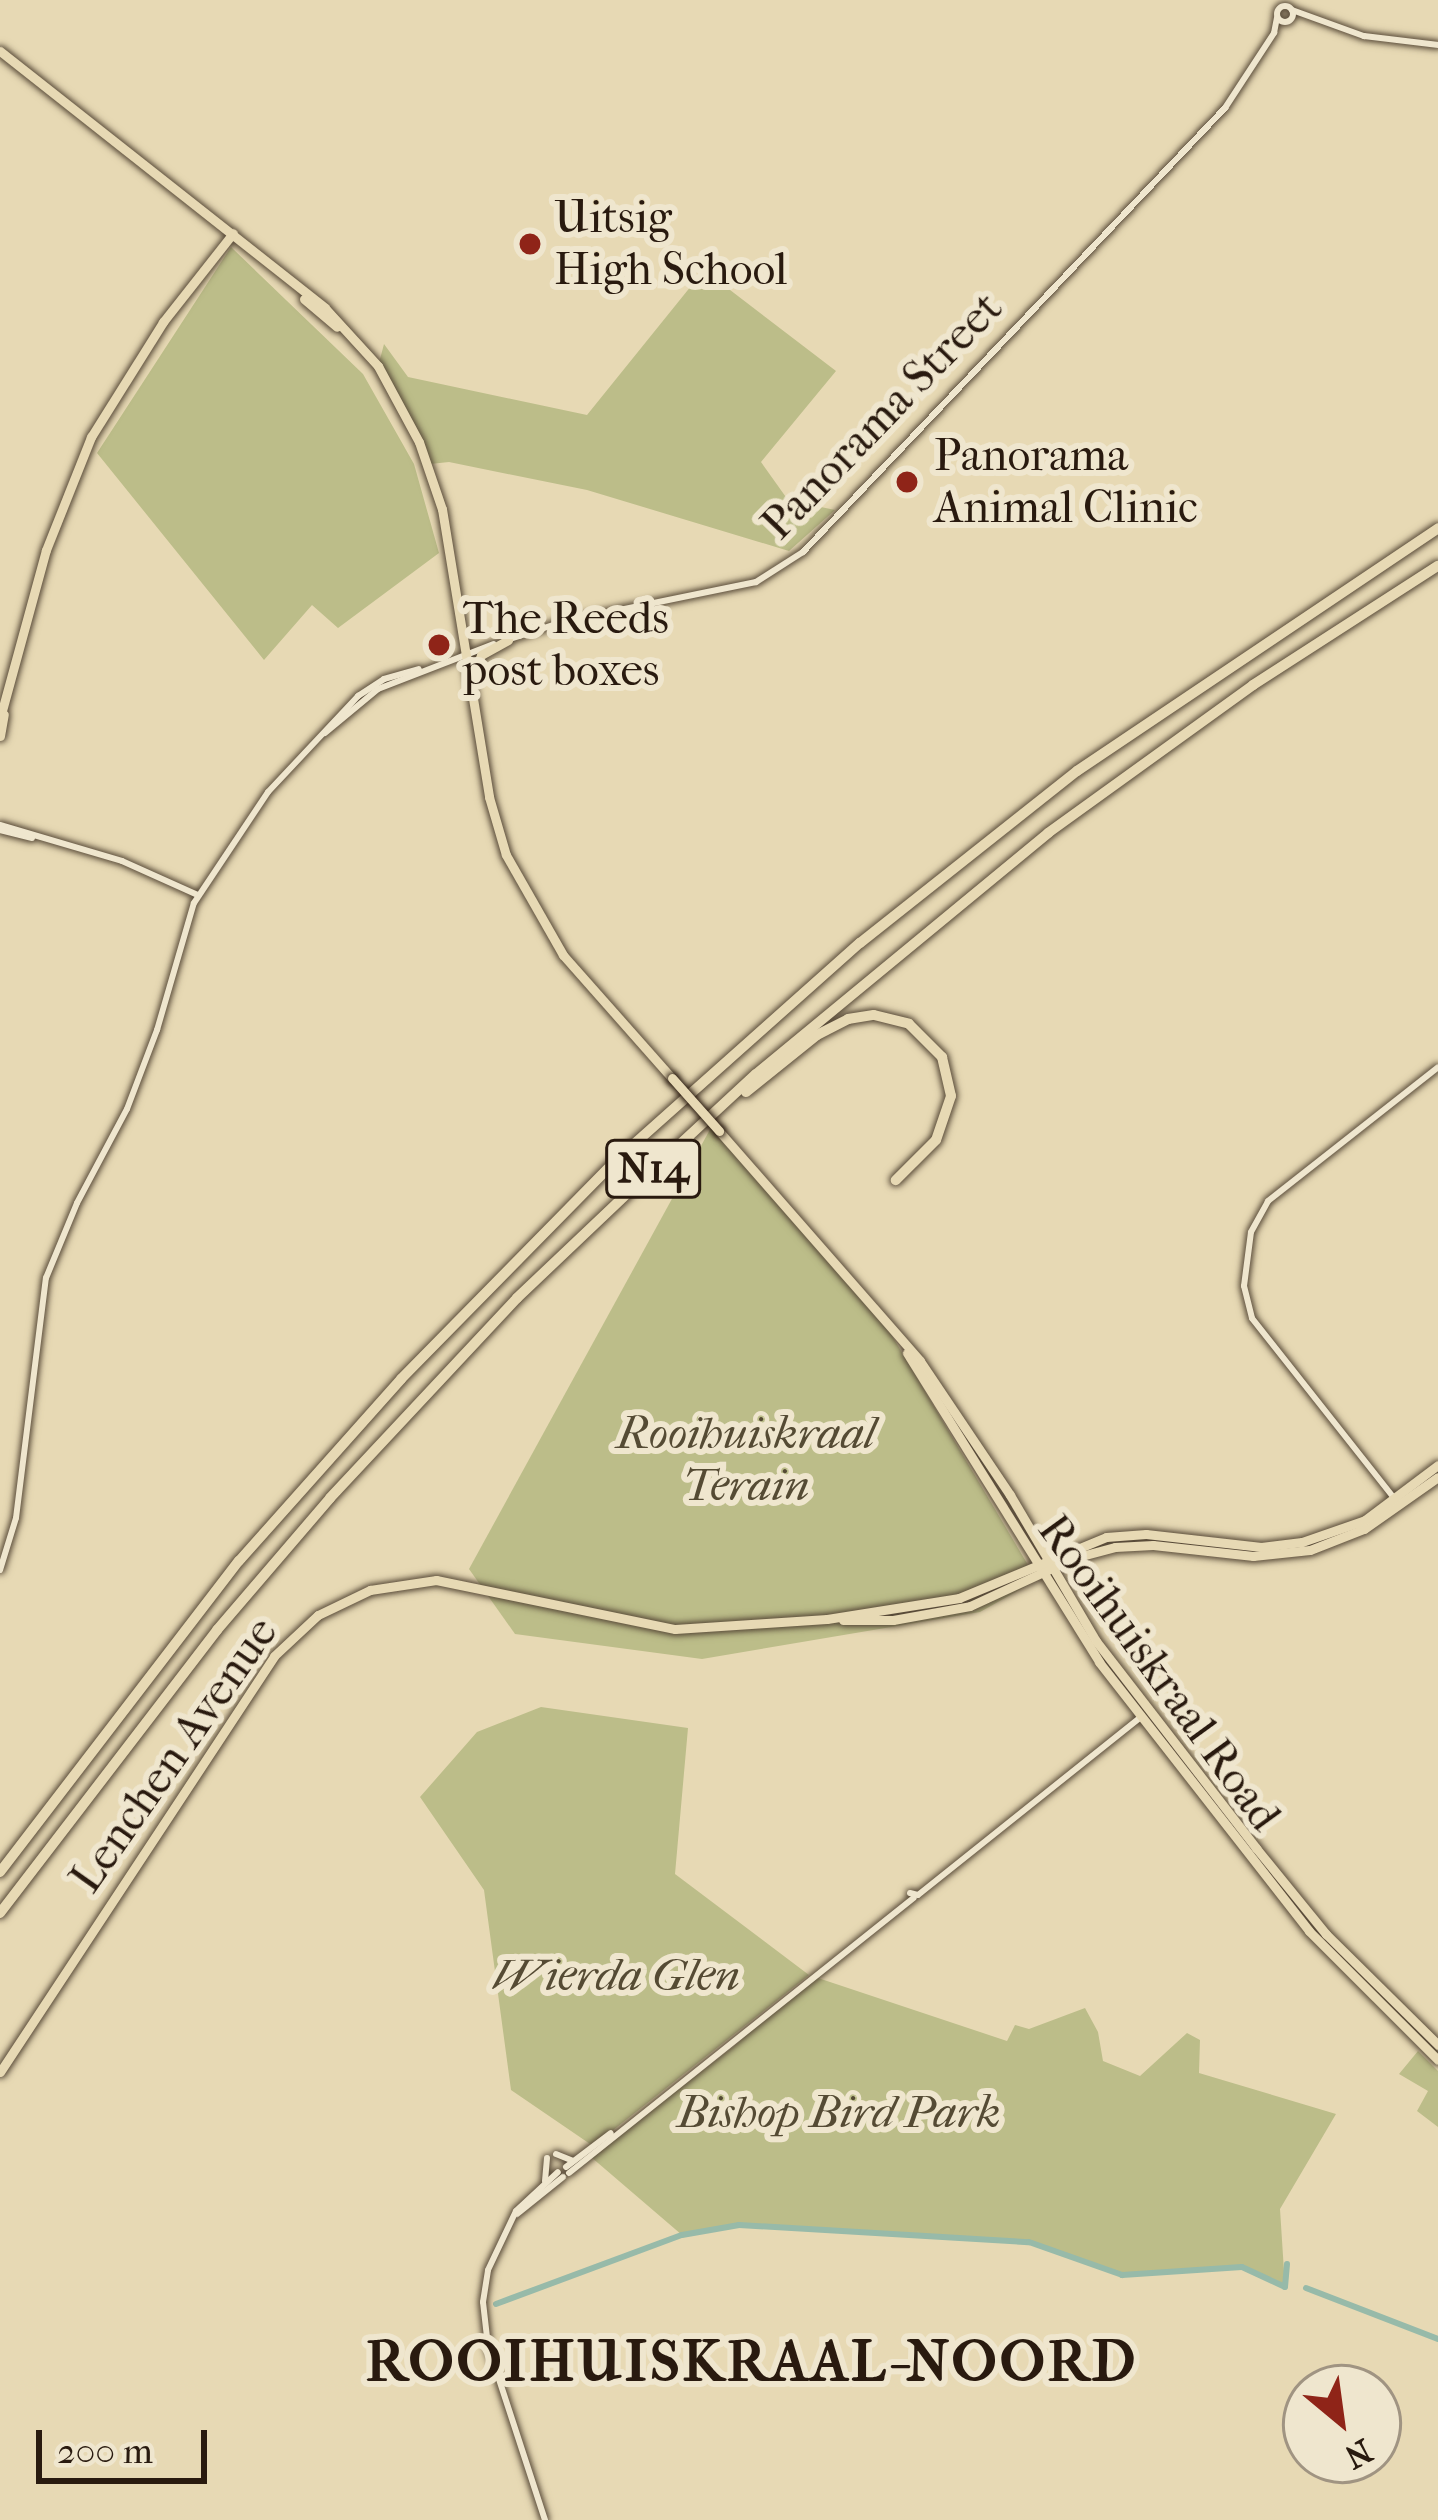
<!DOCTYPE html>
<style>
body{margin:0}
#map{position:relative;width:1438px;height:2520px;overflow:hidden;background:#e7d9b4;font-family:"IM FELL French Canon",serif}
div>[style]{position:absolute}
[style*='--x']{left:calc(var(--x)*1px);top:calc(var(--y)*1px);width:calc(var(--w)*1px);rotate:calc(var(--a)*1deg)}
.green>*{inset:0;background:#bcbd89}
.canal>*{height:6px;margin:-3px;padding:0 3px;transform-origin:3px;border-radius:3px;background:#97baa9}
.roads{filter:drop-shadow(0 0 3px #584a38) drop-shadow(0 0 3px #584a38)}
.minor>*{height:6px;margin:-3px;padding:0 3px;transform-origin:3px;border-radius:3px;background:#efe6ce}
.minor>.ring{margin:-3px;padding:0;box-sizing:content-box;background:none;border:6px solid #efe6ce;border-radius:50%}
.major>*{height:9px;margin:-4.5px;padding:0 4.5px;transform-origin:4.5px;border-radius:4.5px;background:#e7d9b4}
.highway>*{height:10px;margin:-5px;padding:0 5px;transform-origin:5px;border-radius:5px;background:#e7d9b4}
.bridges{filter:drop-shadow(0 0 3px #291a0f) drop-shadow(0 0 3px #291a0f)}
.major-bridge>*{height:9px;margin:-4.5px;padding:0 4.5px;transform-origin:4.5px;border-radius:4.5px;background:#e7d9b4}
.dots>*{width:33px;height:33px;translate:-50% -50%;box-sizing:border-box;border:6px solid #efe6ce;border-radius:50%}
span{translate:-50% -50%;white-space:nowrap;text-align:center;line-height:1.15;-webkit-text-stroke:12px #efe6ce;paint-order:stroke}
.shield-label span{padding:3px 9px;background:#efe6ce;border:3px solid;border-radius:9px;-webkit-text-stroke-width:0}
.shield-label{font-size:42px;color:#291a0f;font-weight:700}
.poi-label{font-size:45px;color:#291a0f}
.left{translate:0 -50%;text-align:left}
.street-label{font-size:45px;color:#291a0f}
.park-label{font-size:45px;color:#554b34;font-style:italic}
.district-label{font-size:57px;color:#291a0f;font-weight:700;letter-spacing:3px}
.north{position:absolute;left:1282px;top:2364px;width:120px;height:120px;box-sizing:border-box;background:#efe6ce;border:3px solid #a09482;border-radius:50%;rotate:151deg;font-size:33px;font-weight:700;line-height:48px;text-align:center;color:#291a0f}
.north::after{content:'';display:block;margin:auto;width:42px;height:54px;background:#8f2418;clip-path:polygon(50% 0,100% 100%,50% 72%,0 100%)}
.scale{position:absolute;left:36px;top:2430px;width:171px;height:54px;box-sizing:border-box;border:6px solid #291a0f;border-top:0;padding-left:15px;font-size:36px;line-height:42px;white-space:nowrap;color:#291a0f;-webkit-text-stroke:9px #efe6ce;paint-order:stroke}
</style>
<div id="map">
<div class="green">
<div style="clip-path:polygon(231px 247px,363px 374px,414px 464px,439px 553px,338px 628px,312px 605px,264px 660px,97px 453px)"></div>
<div style="clip-path:polygon(704px 270px,836px 371px,761px 462px,788px 500px,835px 510px,789px 551px,587px 490px,449px 462px,430px 464px,379px 363px,384px 344px,408px 377px,587px 415px)"></div>
<div style="clip-path:polygon(713px 1124px,885px 1324px,1037px 1580px,980px 1612px,702px 1659px,515px 1634px,469px 1569px)"></div>
<div style="clip-path:polygon(541px 1707px,688px 1728px,675px 1874px,809px 1975px,593px 2146px,511px 2090px,484px 1890px,420px 1797px,477px 1732px)"></div>
<div style="clip-path:polygon(812px 1976px,1007px 2041px,1015px 2025px,1029px 2029px,1085px 2008px,1098px 2032px,1103px 2061px,1140px 2076px,1187px 2033px,1200px 2040px,1199px 2073px,1336px 2114px,1280px 2209px,1285px 2287px,1242px 2267px,1122px 2275px,1029px 2242px,739px 2225px,682px 2235px,591px 2157px,733px 2047px)"></div>
<div style="clip-path:polygon(1418px 2051px,1438px 2071px,1438px 2127px,1417px 2111px,1428px 2091px,1399px 2074px)"></div>
</div>
<div class="canal">
<div style="--x:1306;--y:2288;--w:142;--a:21.1"></div>
<div style="--x:496;--y:2304;--w:198;--a:-20.4"></div>
<div style="--x:682;--y:2235;--w:58;--a:-10"></div>
<div style="--x:739;--y:2225;--w:290;--a:3.4"></div>
<div style="--x:1029;--y:2242;--w:99;--a:19.5"></div>
<div style="--x:1122;--y:2275;--w:120;--a:-3.8"></div>
<div style="--x:1242;--y:2267;--w:47;--a:24.9"></div>
<div style="--x:1285;--y:2287;--w:23;--a:-85"></div>
</div>
<div class="roads">
<div class="minor">
<div class="ring" style="left:1277px;top:6px;width:10px;height:10px"></div>
<div style="--x:1292;--y:10;--w:77;--a:19.9"></div>
<div style="--x:1364;--y:36;--w:75;--a:6.9"></div>
<div style="--x:507;--y:640;--w:62;--a:-17.9"></div>
<div style="--x:566;--y:621;--w:194;--a:-11.6"></div>
<div style="--x:756;--y:582;--w:56;--a:-32.6"></div>
<div style="--x:803;--y:552;--w:613;--a:-46.46"></div>
<div style="--x:1225;--y:108;--w:90;--a:-56.8"></div>
<div style="--x:1274;--y:33;--w:16;--a:-79"></div>
<div style="--x:325;--y:733;--w:69;--a:-39.7"></div>
<div style="--x:378;--y:689;--w:124;--a:-21.2"></div>
<div style="--x:0;--y:825;--w:127;--a:16.4"></div>
<div style="--x:122;--y:861;--w:83;--a:24.1"></div>
<div style="--x:0;--y:830;--w:33;--a:14"></div>
<div style="--x:1394;--y:1498;--w:229;--a:-128.3"></div>
<div style="--x:1252;--y:1318;--w:33;--a:-104"></div>
<div style="--x:1244;--y:1286;--w:54;--a:-82.6"></div>
<div style="--x:1251;--y:1232;--w:35;--a:-61"></div>
<div style="--x:1268;--y:1201;--w:216;--a:-38.2"></div>
<div style="--x:0;--y:1570;--w:54;--a:-72.9"></div>
<div style="--x:16;--y:1518;--w:242;--a:-82.9"></div>
<div style="--x:46;--y:1278;--w:81;--a:-67.5"></div>
<div style="--x:77;--y:1203;--w:106;--a:-62"></div>
<div style="--x:127;--y:1109;--w:85;--a:-69.2"></div>
<div style="--x:157;--y:1030;--w:132;--a:-73.8"></div>
<div style="--x:194;--y:903;--w:133;--a:-56.3"></div>
<div style="--x:268;--y:792;--w:132;--a:-46.8"></div>
<div style="--x:358;--y:696;--w:31;--a:-33"></div>
<div style="--x:384;--y:679;--w:36;--a:-16"></div>
<div style="--x:910;--y:1893;--w:8;--a:14"></div>
<div style="--x:918;--y:1895;--w:287;--a:-38.6"></div>
<div style="--x:556;--y:2154;--w:18;--a:22"></div>
<div style="--x:566;--y:2167;--w:56;--a:-37.1"></div>
<div style="--x:569;--y:2173;--w:441;--a:-38.6"></div>
<div style="--x:545;--y:2181;--w:23;--a:-85"></div>
<div style="--x:517;--y:2214;--w:59;--a:-38.8"></div>
<div style="--x:545;--y:2520;--w:183;--a:-108.1"></div>
<div style="--x:488;--y:2346;--w:44;--a:-96.5"></div>
<div style="--x:483;--y:2302;--w:32;--a:-81"></div>
<div style="--x:488;--y:2270;--w:65;--a:-64.6"></div>
<div style="--x:516;--y:2211;--w:57;--a:-42.9"></div>
</div>
<div class="major">
<div style="--x:0;--y:51;--w:414;--a:38.3"></div>
<div style="--x:325;--y:308;--w:79;--a:47.6"></div>
<div style="--x:378;--y:366;--w:86;--a:61.7"></div>
<div style="--x:419;--y:442;--w:71;--a:71.1"></div>
<div style="--x:442;--y:509;--w:292;--a:80.7"></div>
<div style="--x:489;--y:797;--w:60;--a:73.7"></div>
<div style="--x:506;--y:855;--w:115;--a:60.3"></div>
<div style="--x:563;--y:955;--w:164;--a:48.5"></div>
<div style="--x:304;--y:299;--w:43;--a:40.3"></div>
<div style="--x:474;--y:671;--w:17;--a:-66"></div>
<div style="--x:481;--y:655;--w:31;--a:-29"></div>
<div style="--x:0;--y:718;--w:174;--a:-74.7"></div>
<div style="--x:46;--y:550;--w:122;--a:-68.3"></div>
<div style="--x:91;--y:437;--w:136;--a:-57.9"></div>
<div style="--x:163;--y:322;--w:113;--a:-51.8"></div>
<div style="--x:0;--y:736;--w:22;--a:-80"></div>
<div style="--x:719;--y:1131;--w:305;--a:48.8"></div>
<div style="--x:920;--y:1361;--w:161;--a:56.1"></div>
<div style="--x:1010;--y:1495;--w:169;--a:59.5"></div>
<div style="--x:1096;--y:1641;--w:262;--a:52.3"></div>
<div style="--x:1256;--y:1848;--w:111;--a:50.9"></div>
<div style="--x:1326;--y:1934;--w:158;--a:44.7"></div>
<div style="--x:907;--y:1353;--w:364;--a:58.1"></div>
<div style="--x:1099;--y:1662;--w:341;--a:52"></div>
<div style="--x:1309;--y:1931;--w:182;--a:45"></div>
<div style="--x:843;--y:1620;--w:50;--a:0"></div>
<div style="--x:893;--y:1620;--w:78;--a:-10.3"></div>
<div style="--x:970;--y:1606;--w:115;--a:-24.8"></div>
<div style="--x:1074;--y:1558;--w:42;--a:-15"></div>
<div style="--x:1115;--y:1547;--w:38;--a:-3"></div>
<div style="--x:1153;--y:1545;--w:101;--a:6.3"></div>
<div style="--x:1253;--y:1556;--w:57;--a:-6"></div>
<div style="--x:1310;--y:1550;--w:58;--a:-21.3"></div>
<div style="--x:1364;--y:1529;--w:90;--a:-35.1"></div>
<div style="--x:0;--y:2072;--w:498;--a:-56.6"></div>
<div style="--x:274;--y:1656;--w:60;--a:-43"></div>
<div style="--x:318;--y:1615;--w:58;--a:-25.7"></div>
<div style="--x:370;--y:1590;--w:67;--a:-8.6"></div>
<div style="--x:436;--y:1580;--w:244;--a:11.6"></div>
<div style="--x:675;--y:1629;--w:152;--a:-3.8"></div>
<div style="--x:827;--y:1619;--w:134;--a:-9"></div>
<div style="--x:959;--y:1598;--w:159;--a:-22.5"></div>
<div style="--x:1106;--y:1537;--w:40;--a:-4.3"></div>
<div style="--x:1146;--y:1534;--w:116;--a:6.4"></div>
<div style="--x:1261;--y:1547;--w:41;--a:-7"></div>
<div style="--x:1302;--y:1542;--w:67;--a:-19.2"></div>
<div style="--x:1365;--y:1520;--w:91;--a:-37"></div>
</div>
<div class="highway">
<div style="--x:746;--y:1092;--w:91;--a:-38.8"></div>
<div style="--x:817;--y:1035;--w:35;--a:-27"></div>
<div style="--x:848;--y:1019;--w:26;--a:-9"></div>
<div style="--x:874;--y:1015;--w:36;--a:14"></div>
<div style="--x:909;--y:1024;--w:47;--a:45"></div>
<div style="--x:942;--y:1057;--w:40;--a:77"></div>
<div style="--x:951;--y:1096;--w:46;--a:108.8"></div>
<div style="--x:936;--y:1140;--w:57;--a:135"></div>
<div style="--x:0;--y:1872;--w:392;--a:-52.5"></div>
<div style="--x:239;--y:1561;--w:244;--a:-48.3"></div>
<div style="--x:401;--y:1379;--w:305;--a:-45.5"></div>
<div style="--x:615;--y:1161;--w:328;--a:-41.7"></div>
<div style="--x:860;--y:943;--w:277;--a:-38.4"></div>
<div style="--x:1077;--y:771;--w:435;--a:-33.9"></div>
<div style="--x:0;--y:1913;--w:357;--a:-52.5"></div>
<div style="--x:217;--y:1630;--w:174;--a:-49.4"></div>
<div style="--x:330;--y:1498;--w:274;--a:-46.9"></div>
<div style="--x:517;--y:1298;--w:164;--a:-43.5"></div>
<div style="--x:636;--y:1185;--w:163;--a:-42.8"></div>
<div style="--x:756;--y:1074;--w:379;--a:-39.5"></div>
<div style="--x:1048;--y:833;--w:253;--a:-35.8"></div>
<div style="--x:1253;--y:685;--w:220;--a:-32.8"></div>
</div>
</div>
<div class="bridges">
<div class="major-bridge">
<div style="--x:672;--y:1078;--w:71;--a:48.4"></div>
</div>
</div>
<div class="dots">
<div style="left:530px;top:244px;background:#8f2418"></div>
<div style="left:907px;top:482px;background:#8f2418"></div>
<div style="left:439px;top:645px;background:#8f2418"></div>
</div>
<div class="shield-label">
<span style="left:653px;top:1169px">N14</span>
</div>
<div class="poi-label">
<span class="left" style="left:554px;top:244px">Uitsig<br>High School</span>
<span class="left" style="left:934px;top:482px">Panorama<br>Animal Clinic</span>
<span class="left" style="left:463px;top:645px">The Reeds<br>post boxes</span>
</div>
<div class="street-label">
<span style="left:882px;top:416px;rotate:-46deg">Panorama Street</span>
<span style="left:1159px;top:1673px;rotate:54deg">Rooihuiskraal Road</span>
<span style="left:174px;top:1755px;rotate:-55deg">Lenchen Avenue</span>
</div>
<div class="park-label">
<span style="left:746px;top:1460px">Rooihuiskraal<br>Terain</span>
<span style="left:616px;top:1976px">Wierda Glen</span>
<span style="left:839px;top:2113px">Bishop Bird Park</span>
</div>
<div class="district-label">
<span style="left:752px;top:2362px">ROOIHUISKRAAL-NOORD</span>
</div>
<div class="north">N</div>
<div class="scale">200 m</div>
</div>
